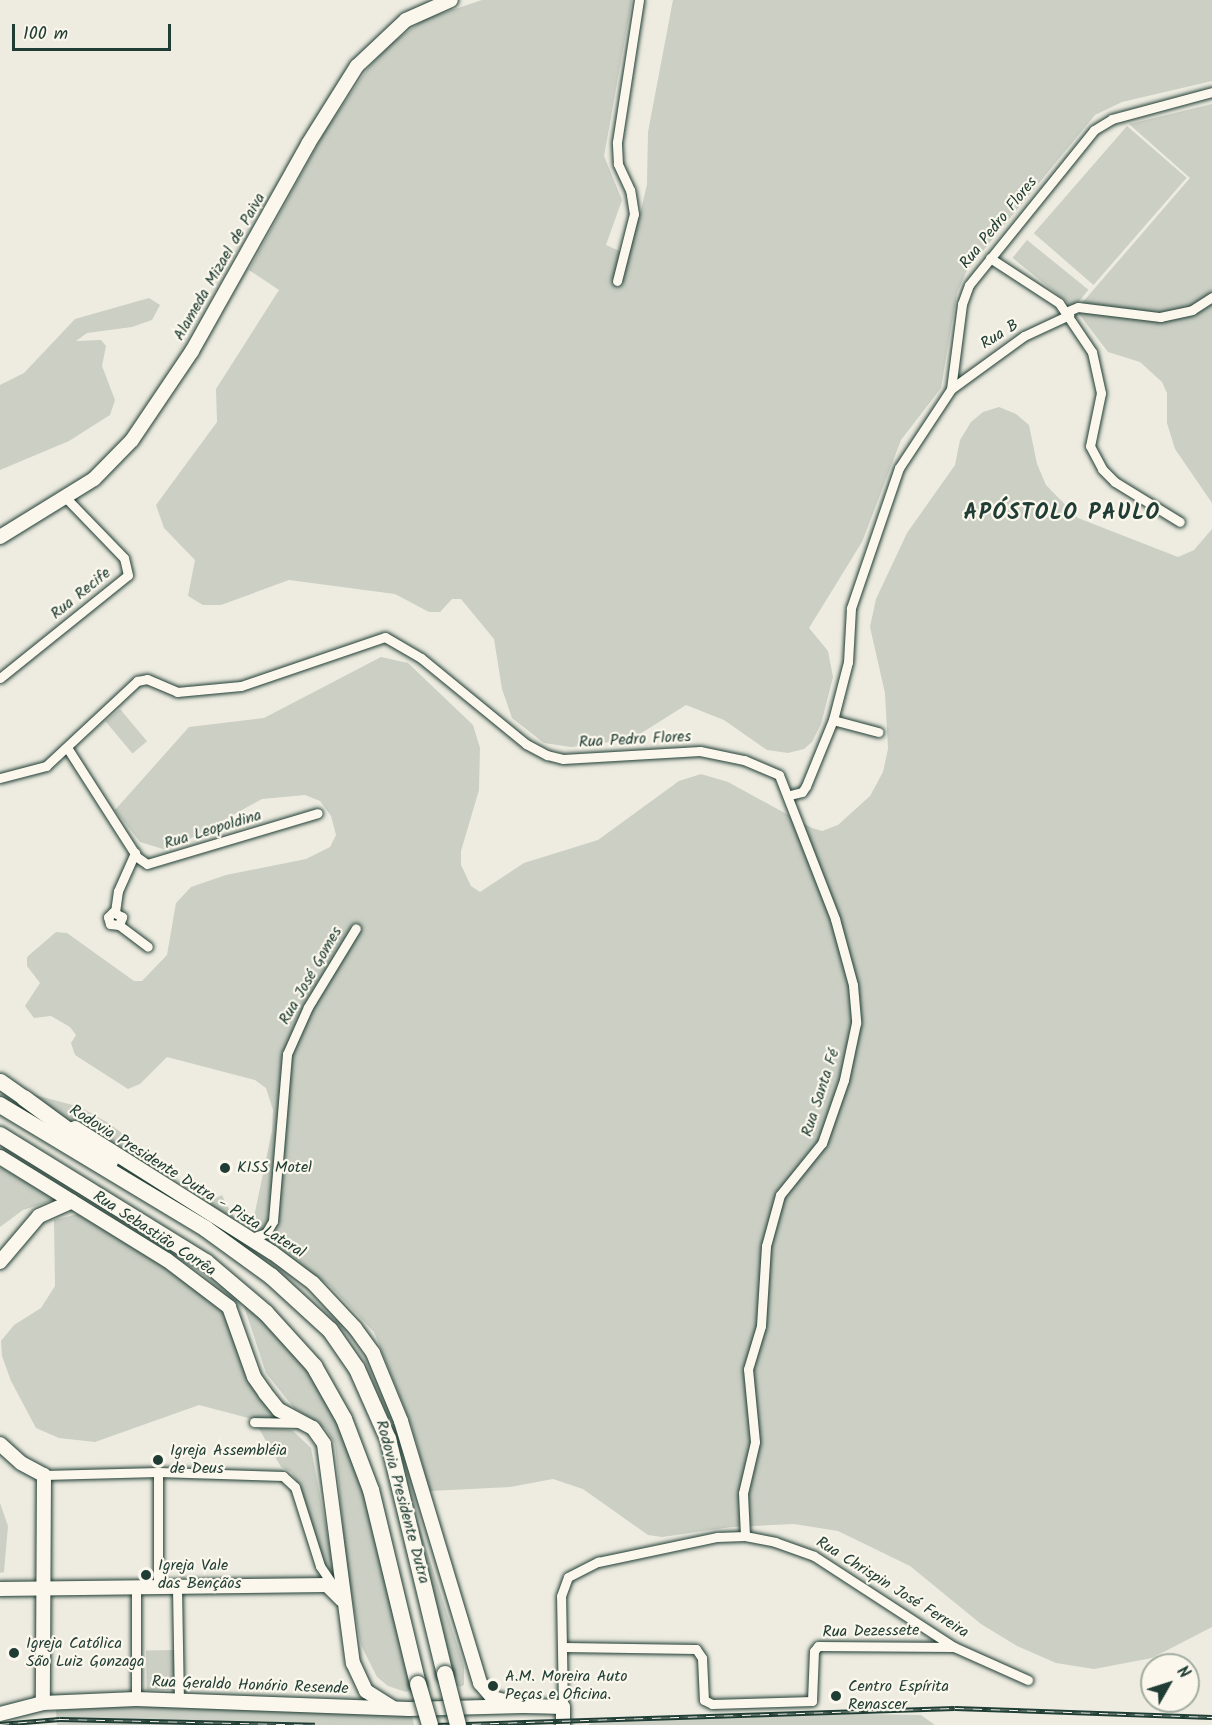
<!DOCTYPE html>
<meta charset="utf-8">
<style>
body{margin:0}
#map{position:relative;width:1212px;height:1725px;overflow:hidden;background:#eeece1;font-family:Kalam,sans-serif}
div>[style]{position:absolute}
[style*='--x']{left:calc(var(--x)*1px);top:calc(var(--y)*1px);width:calc(var(--w)*1px);rotate:calc(var(--a)*1deg)}
.green>*{inset:0;background:#cbcfc4;transform-origin:0 0}
.roads{filter:drop-shadow(0 0 2px #1f3d34) drop-shadow(0 0 2px #1f3d34)}
.street>*{height:9px;margin:-4.5px;padding:0 4.5px;transform-origin:4.5px;border-radius:4.5px;background:#fbf7ec}
.secondary>*{height:14px;margin:-7px;padding:0 7px;transform-origin:7px;border-radius:7px;background:#fbf7ec}
.primary>*{height:15px;margin:-7.5px;padding:0 7.5px;transform-origin:7.5px;border-radius:7.5px;background:#fbf7ec}
.highway>*{height:16px;margin:-8px;padding:0 8px;transform-origin:8px;border-radius:8px;background:#fbf7ec}
.rail>*{height:5px;margin-top:-2.5px;transform-origin:0;background:repeating-linear-gradient(90deg,#fbf7ec 0 9px,#1f3d34 0 18px);box-sizing:border-box;border-block:2px solid #1f3d34}
.bridges{filter:drop-shadow(0 0 2px #1f3d34) drop-shadow(0 0 2px #1f3d34)}
.highway-bridge>*{height:16px;margin:-8px;padding:0 8px;transform-origin:8px;border-radius:8px;background:#fbf7ec}
.dots>*{width:16px;height:16px;translate:-50% -50%;box-sizing:border-box;border:3px solid #fbf7ec;border-radius:50%}
span{translate:-50% -50%;white-space:nowrap;text-align:center;line-height:1.15;-webkit-text-stroke:4.5px #fbf7ec;paint-order:stroke}
.street-label{font-size:16px;color:#1f3d34}
.poi-label{font-size:16px;color:#1f3d34}
.left{translate:0 -50%;text-align:left}
.district-label{font-size:22px;color:#1f3d34;font-weight:700;letter-spacing:1.5px}
.north{position:absolute;left:1140px;top:1653px;width:60px;height:60px;box-sizing:border-box;background:#fbf7ec;border:2px solid #a3ada2;border-radius:50%;rotate:51deg;font-size:16px;font-weight:700;line-height:24px;text-align:center;color:#1f3d34}
.north::after{content:'';display:block;margin:auto;width:21px;height:27px;background:#1f3d34;clip-path:polygon(50% 0,100% 100%,50% 72%,0 100%)}
.scale{position:absolute;left:12px;top:24px;width:159px;height:27px;box-sizing:border-box;border:3px solid #1f3d34;border-top:0;padding-left:8px;font-size:18px;line-height:21px;white-space:nowrap;color:#1f3d34;-webkit-text-stroke:4px #fbf7ec;paint-order:stroke}
</style>
<div id="map">
<div class="green">
<div style="clip-path:polygon(482px 0,632px 0,604px 156px,622px 200px,606px 245px,622px 252px,641px 210px,647px 184px,648px 132px,673px 0,1212px 0,1212px 81px,1122px 102px,1095px 115px,967px 270px,957px 293px,941px 388px,901px 440px,862px 542px,809px 628px,828px 651px,833px 677px,821px 724px,812px 742px,804px 749px,788px 753px,767px 750px,724px 720px,686px 705px,632px 739px,571px 747px,544px 743px,512px 718px,502px 689px,494px 639px,461px 599px,452px 599px,440px 612px,429px 612px,395px 594px,289px 580px,221px 605px,203px 605px,188px 596px,195px 560px,164px 528px,156px 505px,217px 422px,216px 389px,279px 290px,249px 270px,324px 133px,368px 68px,392px 43px,425px 19px)"></div>
<div style="clip-path:polygon(1212px 104px,1212px 503px,1175px 449px,1167px 423px,1167px 393px,1162px 382px,1140px 362px,1108px 352px,1076px 310px,1190px 178px,1129px 124px)"></div>
<div style="left:1127px;top:126px;width:79px;height:142px;rotate:41deg"></div>
<div style="left:1027px;top:240px;width:79px;height:23px;rotate:39deg"></div>
<div style="clip-path:polygon(149px 298px,160px 305px,152px 320px,132px 327px,87px 333px,76px 341px,101px 340px,106px 346px,102px 366px,115px 400px,110px 415px,69px 441px,0 470px,0 385px,24px 373px,75px 319px)"></div>
<div style="clip-path:polygon(999px 407px,1016px 414px,1029px 425px,1037px 464px,1046px 485px,1078px 518px,1178px 557px,1194px 550px,1212px 529px,1212px 1627px,1152px 1658px,1094px 1669px,1056px 1663px,1017px 1646px,981px 1624px,910px 1566px,838px 1531px,794px 1524px,732px 1527px,662px 1537px,648px 1535px,583px 1489px,553px 1479px,510px 1487px,430px 1491px,411px 1424px,374px 1332px,330px 1286px,255px 1234px,254px 1217px,272px 1131px,273px 1110px,266px 1088px,255px 1080px,167px 1057px,140px 1084px,128px 1089px,75px 1055px,71px 1043px,76px 1035px,70px 1027px,51px 1016px,34px 1018px,25px 1006px,40px 983px,27px 966px,27px 957px,56px 932px,67px 933px,134px 981px,142px 981px,167px 955px,176px 903px,191px 887px,226px 875px,306px 859px,330px 847px,336px 835px,331px 816px,320px 801px,305px 795px,262px 799px,175px 847px,163px 849px,140px 842px,115px 810px,189px 727px,264px 718px,381px 657px,408px 663px,473px 725px,480px 748px,479px 790px,461px 851px,461px 865px,471px 886px,480px 892px,524px 863px,598px 840px,679px 781px,701px 774px,728px 782px,812px 828px,822px 831px,838px 825px,870px 796px,883px 772px,888px 749px,885px 693px,870px 627px,876px 599px,907px 533px,955px 465px,960px 440px,971px 422px,983px 412px)"></div>
<div style="left:120px;top:709px;width:42px;height:19px;rotate:50deg"></div>
<div style="clip-path:polygon(20px 1091px,80px 1107px,110px 1124px,141px 1148px,169px 1182px)"></div>
<div style="clip-path:polygon(0 1167px,57px 1199px,23px 1210px,0 1227px)"></div>
<div style="clip-path:polygon(222px 1195px,226px 1204px,240px 1227px,205px 1203px)"></div>
<div style="clip-path:polygon(78px 1214px,181px 1277px,220px 1306px,234px 1331px,246px 1374px,280px 1419px,256px 1420px,199px 1405px,95px 1442px,59px 1438px,36px 1428px,11px 1381px,2px 1356px,1px 1341px,14px 1325px,41px 1308px,55px 1286px,54px 1220px)"></div>
<div style="clip-path:polygon(242px 1300px,308px 1370px,345px 1437px,367px 1501px,411px 1689px,406px 1692px,388px 1686px,377px 1677px,361px 1645px,347px 1571px,335px 1444px,326px 1429px,294px 1408px,266px 1373px)"></div>
<div style="clip-path:polygon(258px 1427px,292px 1430px,311px 1448px,335px 1575px,325px 1566px,298px 1483px,291px 1472px,281px 1467px)"></div>
<div style="clip-path:polygon(0 1503px,8px 1526px,4px 1572px,0 1573px)"></div>
<div style="clip-path:polygon(415px 1514px,464px 1666px,464px 1685px,460px 1687px,456px 1685px)"></div>
<div style="left:175px;top:1650px;width:40px;height:29px;rotate:89deg"></div>
<div style="clip-path:polygon(146px 1706px,412px 1716px,414px 1725px,57px 1725px,56px 1710px)"></div>
<div style="clip-path:polygon(863px 1714px,921px 1715px,935px 1725px,588px 1725px,595px 1721px)"></div>
</div>
<div class="roads">
<div class="street">
<div style="--x:990;--y:258;--w:82;--a:33.1"></div>
<div style="--x:1059;--y:303;--w:59;--a:56"></div>
<div style="--x:1092;--y:352;--w:42;--a:77.6"></div>
<div style="--x:1101;--y:393;--w:54;--a:101.7"></div>
<div style="--x:1090;--y:446;--w:26;--a:62"></div>
<div style="--x:1102;--y:469;--w:18;--a:45"></div>
<div style="--x:1115;--y:482;--w:76;--a:31.6"></div>
<div style="--x:617;--y:281;--w:69;--a:-75.8"></div>
<div style="--x:634;--y:214;--w:24;--a:-99"></div>
<div style="--x:630;--y:190;--w:29;--a:-115"></div>
<div style="--x:618;--y:164;--w:22;--a:-93"></div>
<div style="--x:617;--y:142;--w:144;--a:-81.2"></div>
<div style="--x:1066;--y:312;--w:13;--a:-23"></div>
<div style="--x:1078;--y:307;--w:83;--a:7"></div>
<div style="--x:1160;--y:317;--w:33;--a:-12"></div>
<div style="--x:1192;--y:310;--w:24;--a:-33"></div>
<div style="--x:951;--y:389;--w:90;--a:-36"></div>
<div style="--x:1024;--y:336;--w:50;--a:-25"></div>
<div style="--x:0;--y:678;--w:164;--a:-38.8"></div>
<div style="--x:128;--y:575;--w:17;--a:-103"></div>
<div style="--x:124;--y:558;--w:85;--a:-134"></div>
<div style="--x:833;--y:720;--w:47;--a:14.9"></div>
<div style="--x:68;--y:749;--w:128;--a:57.4"></div>
<div style="--x:137;--y:857;--w:12;--a:35"></div>
<div style="--x:147;--y:864;--w:178;--a:-16.6"></div>
<div style="--x:0;--y:778;--w:48;--a:-14.6"></div>
<div style="--x:46;--y:766;--w:125;--a:-43"></div>
<div style="--x:137;--y:681;--w:10;--a:-11"></div>
<div style="--x:147;--y:679;--w:33;--a:23"></div>
<div style="--x:177;--y:692;--w:64;--a:-5.4"></div>
<div style="--x:241;--y:686;--w:152;--a:-18.8"></div>
<div style="--x:385;--y:637;--w:42;--a:30.3"></div>
<div style="--x:421;--y:658;--w:136;--a:39.3"></div>
<div style="--x:526;--y:744;--w:24;--a:28"></div>
<div style="--x:547;--y:755;--w:16;--a:14"></div>
<div style="--x:563;--y:759;--w:137;--a:-3.3"></div>
<div style="--x:700;--y:751;--w:45;--a:11.6"></div>
<div style="--x:744;--y:760;--w:38;--a:23"></div>
<div style="--x:779;--y:775;--w:155;--a:68.7"></div>
<div style="--x:835;--y:919;--w:68;--a:74.7"></div>
<div style="--x:853;--y:985;--w:38;--a:85"></div>
<div style="--x:856;--y:1023;--w:58;--a:101.9"></div>
<div style="--x:844;--y:1080;--w:67;--a:109.2"></div>
<div style="--x:822;--y:1143;--w:67;--a:128.9"></div>
<div style="--x:780;--y:1195;--w:53;--a:105.4"></div>
<div style="--x:766;--y:1246;--w:80;--a:93.6"></div>
<div style="--x:761;--y:1326;--w:45;--a:106.8"></div>
<div style="--x:748;--y:1369;--w:73;--a:84.5"></div>
<div style="--x:755;--y:1442;--w:52;--a:103.2"></div>
<div style="--x:743;--y:1493;--w:43;--a:87.3"></div>
<div style="--x:790;--y:795;--w:12;--a:-14"></div>
<div style="--x:802;--y:792;--w:7;--a:-56"></div>
<div style="--x:806;--y:786;--w:71;--a:-67.8"></div>
<div style="--x:833;--y:720;--w:60;--a:-75.5"></div>
<div style="--x:848;--y:662;--w:54;--a:-86.8"></div>
<div style="--x:851;--y:608;--w:148;--a:-71.1"></div>
<div style="--x:899;--y:468;--w:95;--a:-56.6"></div>
<div style="--x:951;--y:389;--w:86;--a:-82.6"></div>
<div style="--x:962;--y:304;--w:20;--a:-70"></div>
<div style="--x:969;--y:285;--w:199;--a:-51.1"></div>
<div style="--x:1094;--y:130;--w:21;--a:-31"></div>
<div style="--x:1112;--y:119;--w:104;--a:-15.1"></div>
<div style="--x:115;--y:912;--w:21;--a:-82"></div>
<div style="--x:118;--y:891;--w:42;--a:-65.9"></div>
<div style="--x:119;--y:925;--w:9;--a:-69"></div>
<div style="--x:122;--y:917;--w:10;--a:-151"></div>
<div style="--x:113;--y:912;--w:7;--a:135"></div>
<div style="--x:108;--y:917;--w:7;--a:74"></div>
<div style="--x:110;--y:924;--w:9;--a:6"></div>
<div style="--x:119;--y:925;--w:36;--a:37"></div>
<div style="--x:251;--y:1238;--w:16;--a:-18"></div>
<div style="--x:266;--y:1233;--w:14;--a:-60"></div>
<div style="--x:273;--y:1221;--w:168;--a:-85.2"></div>
<div style="--x:287;--y:1054;--w:51;--a:-65.9"></div>
<div style="--x:308;--y:1007;--w:92;--a:-58.7"></div>
<div style="--x:254;--y:1422;--w:45;--a:1.3"></div>
<div style="--x:44;--y:1475;--w:114;--a:-1.5"></div>
<div style="--x:158;--y:1472;--w:125;--a:1.8"></div>
<div style="--x:283;--y:1476;--w:16;--a:43"></div>
<div style="--x:295;--y:1487;--w:83;--a:72.4"></div>
<div style="--x:320;--y:1566;--w:27;--a:56"></div>
<div style="--x:158;--y:1588;--w:116;--a:-90"></div>
<div style="--x:177;--y:1588;--w:113;--a:89"></div>
<div style="--x:564;--y:1647;--w:132;--a:0.9"></div>
<div style="--x:696;--y:1649;--w:11;--a:56"></div>
<div style="--x:702;--y:1658;--w:42;--a:87.3"></div>
<div style="--x:704;--y:1700;--w:9;--a:27"></div>
<div style="--x:712;--y:1704;--w:100;--a:-1.7"></div>
<div style="--x:812;--y:1701;--w:50;--a:-87.7"></div>
<div style="--x:814;--y:1651;--w:6;--a:-51"></div>
<div style="--x:818;--y:1646;--w:136;--a:0.4"></div>
<div style="--x:136;--y:1699;--w:111;--a:-90"></div>
<div style="--x:563;--y:1707;--w:111;--a:-91"></div>
<div style="--x:561;--y:1596;--w:20;--a:-70"></div>
<div style="--x:568;--y:1577;--w:34;--a:-27"></div>
<div style="--x:598;--y:1562;--w:122;--a:-11.9"></div>
<div style="--x:717;--y:1537;--w:28;--a:-2"></div>
<div style="--x:745;--y:1536;--w:31;--a:11"></div>
<div style="--x:775;--y:1542;--w:41;--a:19.7"></div>
<div style="--x:814;--y:1556;--w:167;--a:33"></div>
<div style="--x:954;--y:1647;--w:81;--a:24"></div>
</div>
<div class="secondary">
<div style="--x:0;--y:537;--w:110;--a:-31.7"></div>
<div style="--x:94;--y:479;--w:54;--a:-45.7"></div>
<div style="--x:132;--y:440;--w:107;--a:-56"></div>
<div style="--x:192;--y:351;--w:237;--a:-60.7"></div>
<div style="--x:308;--y:144;--w:92;--a:-57.9"></div>
<div style="--x:357;--y:66;--w:67;--a:-43.2"></div>
<div style="--x:406;--y:20;--w:49;--a:-24"></div>
<div style="--x:75;--y:1128;--w:234;--a:32.3"></div>
<div style="--x:273;--y:1253;--w:50;--a:36.9"></div>
<div style="--x:313;--y:1283;--w:62;--a:47"></div>
<div style="--x:355;--y:1328;--w:31;--a:54"></div>
<div style="--x:373;--y:1353;--w:74;--a:67.6"></div>
<div style="--x:401;--y:1421;--w:274;--a:73.2"></div>
<div style="--x:480;--y:1683;--w:20;--a:49"></div>
<div style="--x:493;--y:1698;--w:31;--a:15"></div>
<div style="--x:0;--y:1157;--w:196;--a:31.7"></div>
<div style="--x:167;--y:1260;--w:78;--a:37.2"></div>
<div style="--x:229;--y:1307;--w:74;--a:70.3"></div>
<div style="--x:254;--y:1377;--w:19;--a:55"></div>
<div style="--x:265;--y:1393;--w:22;--a:51"></div>
<div style="--x:279;--y:1410;--w:38;--a:28"></div>
<div style="--x:313;--y:1428;--w:19;--a:55"></div>
<div style="--x:324;--y:1444;--w:221;--a:82.5"></div>
<div style="--x:353;--y:1663;--w:31;--a:65"></div>
<div style="--x:366;--y:1691;--w:31;--a:32"></div>
<div style="--x:0;--y:1262;--w:60;--a:-49.7"></div>
<div style="--x:39;--y:1216;--w:36;--a:-24"></div>
<div style="--x:0;--y:1444;--w:28;--a:42"></div>
<div style="--x:21;--y:1463;--w:26;--a:28"></div>
<div style="--x:44;--y:1475;--w:228;--a:90.3"></div>
<div style="--x:0;--y:1589;--w:327;--a:-0.7"></div>
<div style="--x:327;--y:1585;--w:21;--a:45"></div>
<div style="--x:0;--y:1714;--w:44;--a:-14.3"></div>
<div style="--x:43;--y:1703;--w:93;--a:-2.5"></div>
<div style="--x:136;--y:1699;--w:273;--a:2.1"></div>
<div style="--x:409;--y:1709;--w:114;--a:-1.5"></div>
<div style="--x:523;--y:1706;--w:40;--a:1.4"></div>
<div style="--x:563;--y:1707;--w:18;--a:90"></div>
</div>
<div class="primary">
<div style="--x:0;--y:1081;--w:29;--a:35"></div>
</div>
<div class="highway">
<div style="--x:24;--y:1098;--w:107;--a:36.2"></div>
<div style="--x:0;--y:1105;--w:240;--a:31"></div>
<div style="--x:206;--y:1229;--w:80;--a:35.9"></div>
<div style="--x:271;--y:1276;--w:80;--a:42.5"></div>
<div style="--x:330;--y:1330;--w:47;--a:55.3"></div>
<div style="--x:357;--y:1369;--w:77;--a:66.1"></div>
<div style="--x:388;--y:1439;--w:242;--a:76.4"></div>
<div style="--x:0;--y:1135;--w:242;--a:31.7"></div>
<div style="--x:206;--y:1262;--w:79;--a:40.4"></div>
<div style="--x:266;--y:1313;--w:72;--a:47.8"></div>
<div style="--x:314;--y:1366;--w:61;--a:60.5"></div>
<div style="--x:344;--y:1419;--w:76;--a:69.2"></div>
<div style="--x:371;--y:1490;--w:200;--a:76.4"></div>
</div>
</div>
<div class="rail">
<div style="--x:0;--y:1724;--w:60;--a:-4.8"></div>
<div style="--x:60;--y:1719;--w:255;--a:1.3"></div>
<div style="--x:436;--y:1725;--w:519;--a:-1.88"></div>
<div style="--x:955;--y:1708;--w:257;--a:2"></div>
</div>
<div class="bridges">
<div class="highway-bridge">
<div style="--x:445;--y:1674;--w:53;--a:75.7"></div>
<div style="--x:418;--y:1684;--w:43;--a:73.7"></div>
</div>
</div>
<div class="dots">
<div style="left:225px;top:1168px;background:#1f3d34"></div>
<div style="left:158px;top:1460px;background:#1f3d34"></div>
<div style="left:146px;top:1575px;background:#1f3d34"></div>
<div style="left:14px;top:1653px;background:#1f3d34"></div>
<div style="left:493px;top:1686px;background:#1f3d34"></div>
<div style="left:836px;top:1696px;background:#1f3d34"></div>
</div>
<div class="street-label">
<span style="left:999px;top:223px;rotate:-51deg">Rua Pedro Flores</span>
<span style="left:220px;top:267px;rotate:-60deg">Alameda Mizael de Paiva</span>
<span style="left:1000px;top:335px;rotate:-32deg">Rua B</span>
<span style="left:81px;top:594px;rotate:-39deg">Rua Recife</span>
<span style="left:635px;top:740px;rotate:-3deg">Rua Pedro Flores</span>
<span style="left:213px;top:830px;rotate:-17deg">Rua Leopoldina</span>
<span style="left:311px;top:976px;rotate:-60deg">Rua José Gomes</span>
<span style="left:821px;top:1093px;rotate:-72deg">Rua Santa Fé</span>
<span style="left:187px;top:1182px;rotate:32deg">Rodovia Presidente Dutra - Pista Lateral</span>
<span style="left:154px;top:1234px;rotate:33deg">Rua Sebastião Corrêa</span>
<span style="left:402px;top:1502px;rotate:75deg">Rodovia Presidente Dutra</span>
<span style="left:892px;top:1588px;rotate:32deg">Rua Chrispin José Ferreira</span>
<span style="left:871px;top:1632px;rotate:-1deg">Rua Dezessete</span>
<span style="left:250px;top:1686px;rotate:2deg">Rua Geraldo Honório Resende</span>
</div>
<div class="poi-label">
<span class="left" style="left:237px;top:1168px">KISS Motel</span>
<span class="left" style="left:170px;top:1460px">Igreja Assembléia<br>de Deus</span>
<span class="left" style="left:158px;top:1575px">Igreja Vale<br>das Bençãos</span>
<span class="left" style="left:26px;top:1653px">Igreja Católica<br>São Luiz Gonzaga</span>
<span class="left" style="left:505px;top:1686px">A.M. Moreira Auto<br>Peças e Oficina.</span>
<span class="left" style="left:848px;top:1696px">Centro Espírita<br>Renascer</span>
</div>
<div class="district-label">
<span style="left:1062px;top:514px">APÓSTOLO PAULO</span>
</div>
<div class="north">N</div>
<div class="scale">100 m</div>
</div>
